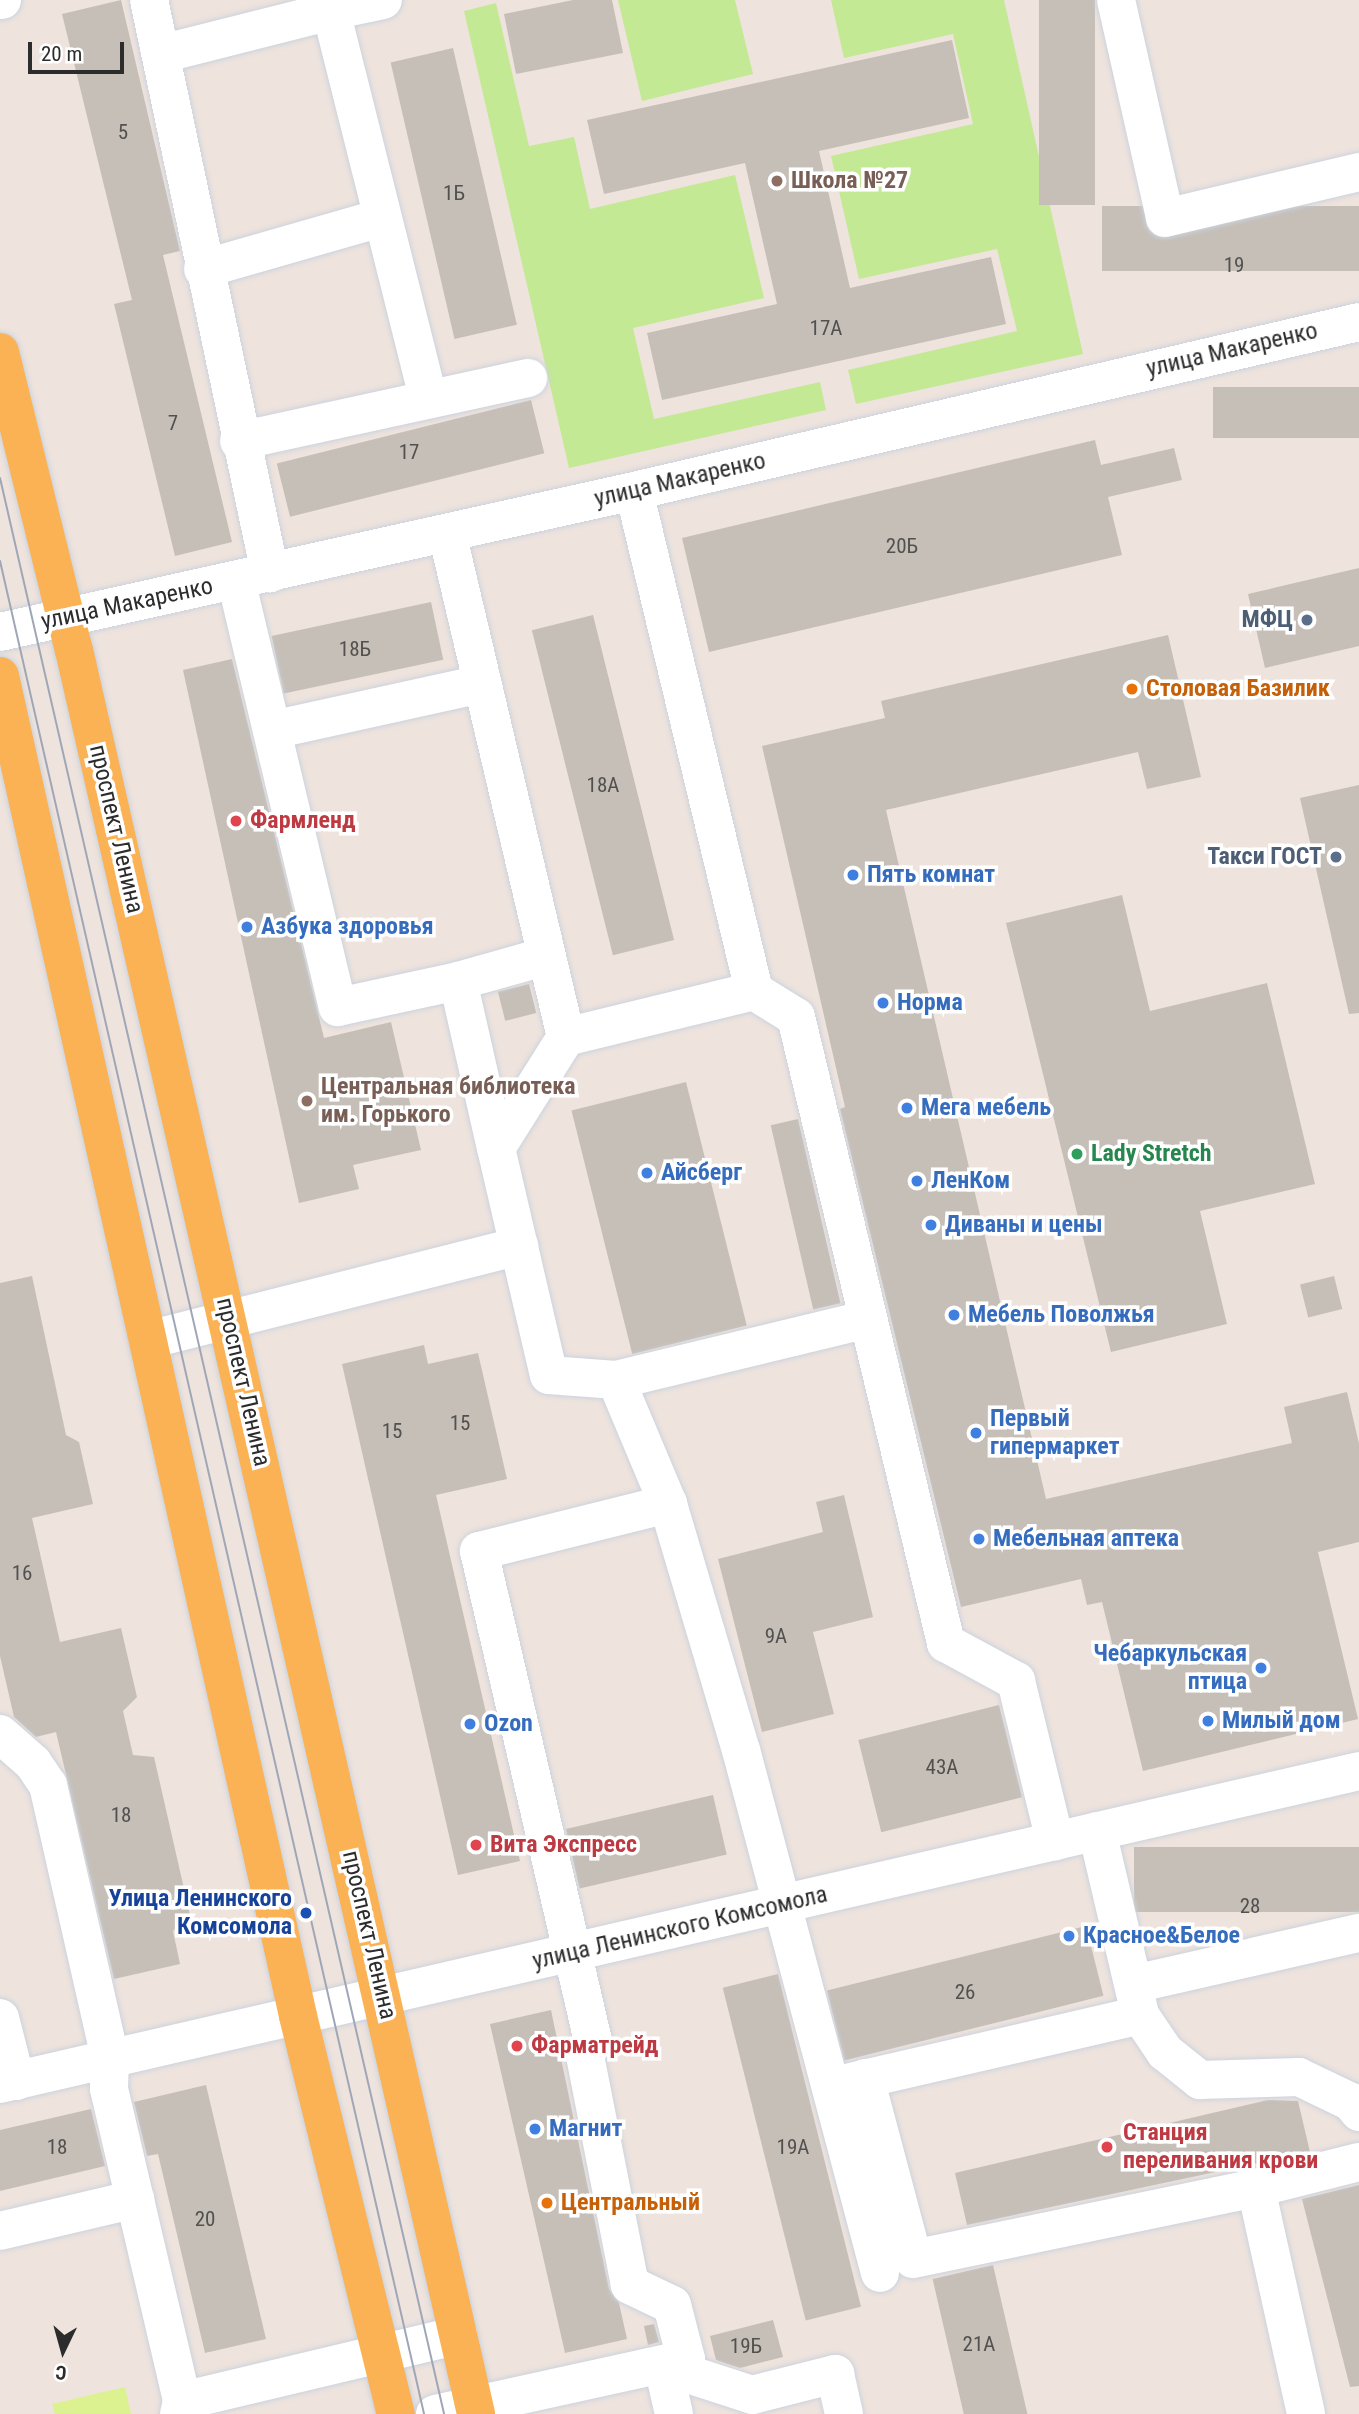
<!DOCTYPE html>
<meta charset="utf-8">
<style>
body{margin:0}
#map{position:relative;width:1359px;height:2414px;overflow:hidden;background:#eee3dd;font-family:"Roboto Condensed",sans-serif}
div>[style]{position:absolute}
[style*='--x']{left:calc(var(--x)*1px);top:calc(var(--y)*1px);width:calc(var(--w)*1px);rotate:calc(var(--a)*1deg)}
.green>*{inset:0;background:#c3e995}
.pitch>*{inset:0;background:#dcf190}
.building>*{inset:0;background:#c6bfb8;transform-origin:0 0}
.roads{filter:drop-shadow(0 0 2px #cbd3de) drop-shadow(0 0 2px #cbd3de)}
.minor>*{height:38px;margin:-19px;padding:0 19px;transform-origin:19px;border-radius:19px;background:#fff}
.major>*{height:38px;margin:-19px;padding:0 19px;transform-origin:19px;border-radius:19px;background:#fbb255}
.tram>*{height:2px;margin:-1px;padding:0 1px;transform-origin:1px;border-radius:1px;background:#9fa7b7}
.dots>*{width:19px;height:19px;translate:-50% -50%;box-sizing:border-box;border:4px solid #fff;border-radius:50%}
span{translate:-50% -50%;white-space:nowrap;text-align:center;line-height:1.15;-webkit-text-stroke:7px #fff;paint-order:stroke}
.number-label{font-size:21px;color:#52514f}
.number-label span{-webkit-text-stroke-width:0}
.education-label{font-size:24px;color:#785e54;font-weight:700}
.left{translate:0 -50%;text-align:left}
.street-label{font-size:24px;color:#2c2c2c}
.service-label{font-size:24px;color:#4e5e75;font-weight:700}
.right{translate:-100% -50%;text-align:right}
.food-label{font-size:24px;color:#c56008;font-weight:700}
.health-label{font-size:24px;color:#be3a42;font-weight:700}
.shop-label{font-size:24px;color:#366cbe;font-weight:700}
.leisure-label{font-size:24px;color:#27864d;font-weight:700}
.transit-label{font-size:24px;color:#164399;font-weight:700}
.north{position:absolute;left:28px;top:2316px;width:70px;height:70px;-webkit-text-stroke:5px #fff;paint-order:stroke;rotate:185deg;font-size:19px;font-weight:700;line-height:28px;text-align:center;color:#2c2c2c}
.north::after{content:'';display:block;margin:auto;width:24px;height:32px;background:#2c2c2c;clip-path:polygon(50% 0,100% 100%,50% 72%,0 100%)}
.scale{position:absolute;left:28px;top:42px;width:96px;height:32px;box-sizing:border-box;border:4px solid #2c2c2c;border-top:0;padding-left:9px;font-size:21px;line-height:24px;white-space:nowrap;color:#2c2c2c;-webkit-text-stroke:5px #fff;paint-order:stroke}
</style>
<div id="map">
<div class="green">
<div style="clip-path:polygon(618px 0,735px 0,753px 74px,642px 101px)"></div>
<div style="clip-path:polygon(831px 0,1004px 0,1083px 354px,856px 404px,848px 370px,1017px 331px,997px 249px,859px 279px,831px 156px,973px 124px,953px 34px,844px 58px)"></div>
<div style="clip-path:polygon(496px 3px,529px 146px,574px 137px,590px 209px,735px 175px,764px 298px,633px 328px,654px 419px,820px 382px,826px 410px,569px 468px,464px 11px)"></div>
</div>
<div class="pitch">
<div style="clip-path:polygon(125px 2387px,131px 2414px,55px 2414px,52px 2404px)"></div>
</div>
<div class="building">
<div style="clip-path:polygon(121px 0,180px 251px,163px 255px,232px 542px,175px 556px,114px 304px,132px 300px,62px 14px)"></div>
<div style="clip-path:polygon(573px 0,612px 0,623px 53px,516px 74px,504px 14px)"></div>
<div style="left:1039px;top:0;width:56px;height:205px"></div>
<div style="clip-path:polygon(952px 40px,969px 118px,819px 151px,850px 288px,991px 257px,1006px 324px,662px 400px,647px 333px,777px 304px,745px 163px,604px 194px,587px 120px)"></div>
<div style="left:453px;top:48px;width:284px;height:64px;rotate:77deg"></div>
<div style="left:1359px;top:206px;width:65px;height:257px;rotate:90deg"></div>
<div style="left:1359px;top:387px;width:51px;height:146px;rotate:90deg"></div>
<div style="left:531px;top:400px;width:55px;height:262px;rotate:76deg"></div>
<div style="clip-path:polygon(1095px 440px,1101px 465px,1174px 448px,1182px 480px,1108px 497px,1122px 555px,709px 652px,682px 538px)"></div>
<div style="clip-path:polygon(1359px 568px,1359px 646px,1265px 668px,1248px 594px)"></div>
<div style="left:431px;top:602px;width:59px;height:163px;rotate:78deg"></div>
<div style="left:593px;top:615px;width:335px;height:63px;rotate:76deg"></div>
<div style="clip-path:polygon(1168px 635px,1201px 777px,1147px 789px,1138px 752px,886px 810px,1046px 1499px,1292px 1443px,1284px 1407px,1347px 1392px,1359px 1444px,1359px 1542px,1318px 1552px,1358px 1719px,1143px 1771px,1102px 1602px,1087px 1605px,1081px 1579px,961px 1607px,840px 1109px,845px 1107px,762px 746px,885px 718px,881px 701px)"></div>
<div style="clip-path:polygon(232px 659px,324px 1038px,391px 1022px,421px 1150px,353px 1165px,359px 1189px,299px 1203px,183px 670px)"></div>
<div style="clip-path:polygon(1359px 785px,1359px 1013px,1349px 1014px,1300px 798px)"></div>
<div style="clip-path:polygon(1122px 895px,1150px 1011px,1267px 983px,1315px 1184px,1200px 1211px,1227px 1324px,1111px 1352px,1006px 923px)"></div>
<div style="left:529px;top:984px;width:30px;height:32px;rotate:76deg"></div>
<div style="left:686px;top:1082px;width:251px;height:118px;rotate:76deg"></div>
<div style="left:798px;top:1119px;width:189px;height:28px;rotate:77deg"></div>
<div style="clip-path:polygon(32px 1276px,66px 1435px,79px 1442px,93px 1504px,32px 1518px,60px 1642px,121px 1628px,137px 1697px,123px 1711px,133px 1755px,154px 1757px,190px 1915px,173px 1931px,180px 1964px,114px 1979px,56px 1732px,36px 1737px,14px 1717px,0 1656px,0 1283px)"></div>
<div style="left:1334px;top:1276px;width:34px;height:35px;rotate:76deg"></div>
<div style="clip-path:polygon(424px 1345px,428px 1364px,478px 1353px,507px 1479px,436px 1495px,520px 1861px,458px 1875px,342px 1364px)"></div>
<div style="clip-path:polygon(844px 1495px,873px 1617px,813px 1632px,834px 1714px,762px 1732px,718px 1559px,823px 1532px,816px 1502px)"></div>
<div style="left:999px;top:1705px;width:95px;height:145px;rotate:76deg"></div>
<div style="left:713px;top:1795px;width:61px;height:151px;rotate:77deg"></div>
<div style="left:1359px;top:1847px;width:65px;height:225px;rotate:90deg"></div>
<div style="left:1086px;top:1926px;width:72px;height:267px;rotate:76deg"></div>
<div style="left:778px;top:1974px;width:343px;height:57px;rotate:76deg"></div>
<div style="clip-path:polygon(551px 2010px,609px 2289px,619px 2303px,627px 2339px,565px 2353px,490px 2024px)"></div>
<div style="clip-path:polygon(206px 2085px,266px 2339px,205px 2353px,158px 2154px,147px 2156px,134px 2102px)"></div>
<div style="clip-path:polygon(1268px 2100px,1298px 2101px,1310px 2152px,967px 2225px,955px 2173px)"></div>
<div style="clip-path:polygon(91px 2109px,105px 2166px,0 2191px,0 2130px)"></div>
<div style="clip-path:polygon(1359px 2185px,1359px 2386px,1350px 2387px,1302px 2199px)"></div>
<div style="left:993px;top:2265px;width:153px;height:62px;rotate:77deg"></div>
<div style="clip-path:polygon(773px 2320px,783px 2357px,740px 2368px,716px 2360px,710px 2336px)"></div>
<div style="clip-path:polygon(654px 2324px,659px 2342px,648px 2345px,644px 2326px)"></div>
</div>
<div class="roads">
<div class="minor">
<div style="--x:0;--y:0;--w:2;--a:0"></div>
<div style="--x:149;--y:0;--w:586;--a:78.08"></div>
<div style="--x:1116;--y:0;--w:223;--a:77.3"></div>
<div style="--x:1165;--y:218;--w:199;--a:-13.3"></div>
<div style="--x:331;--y:11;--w:53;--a:-11.9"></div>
<div style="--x:161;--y:54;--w:175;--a:-14.2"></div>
<div style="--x:331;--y:11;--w:399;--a:75.9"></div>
<div style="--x:203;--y:269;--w:185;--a:-16"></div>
<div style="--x:239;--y:441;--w:296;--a:-12.3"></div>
<div style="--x:634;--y:491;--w:514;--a:76.5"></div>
<div style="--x:754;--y:991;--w:49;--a:31.8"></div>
<div style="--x:796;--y:1017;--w:644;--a:76.53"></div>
<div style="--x:946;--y:1643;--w:80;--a:28.5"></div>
<div style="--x:1016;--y:1681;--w:165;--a:76.3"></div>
<div style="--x:447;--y:533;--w:518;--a:76.72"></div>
<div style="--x:236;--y:580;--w:439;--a:76.6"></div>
<div style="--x:338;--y:1007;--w:123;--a:-12.2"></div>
<div style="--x:458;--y:981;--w:171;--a:77.2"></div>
<div style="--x:0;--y:632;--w:649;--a:-12.54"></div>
<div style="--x:634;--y:491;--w:744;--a:-13.12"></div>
<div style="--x:272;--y:730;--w:215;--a:-12.4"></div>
<div style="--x:458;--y:981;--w:92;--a:-15.7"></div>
<div style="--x:754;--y:991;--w:194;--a:166.3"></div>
<div style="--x:566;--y:1037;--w:131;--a:122.2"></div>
<div style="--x:496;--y:1148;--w:233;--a:76.9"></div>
<div style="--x:549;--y:1375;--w:67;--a:4.3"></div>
<div style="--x:616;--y:1380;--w:134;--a:67.2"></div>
<div style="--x:668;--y:1504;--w:257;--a:73.5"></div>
<div style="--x:741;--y:1750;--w:541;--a:75.12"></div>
<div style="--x:148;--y:1340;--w:383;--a:-14.2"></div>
<div style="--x:616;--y:1380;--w:259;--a:-13.6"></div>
<div style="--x:0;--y:1734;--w:44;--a:41.3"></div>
<div style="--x:33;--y:1763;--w:27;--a:56"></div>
<div style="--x:48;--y:1785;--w:281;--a:77.2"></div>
<div style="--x:110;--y:2059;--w:30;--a:92"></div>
<div style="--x:109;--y:2089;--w:320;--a:76.8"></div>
<div style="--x:182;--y:2401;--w:13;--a:103"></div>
<div style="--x:1097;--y:1831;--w:189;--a:76.8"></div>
<div style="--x:1140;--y:2015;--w:45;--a:56"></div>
<div style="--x:1165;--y:2052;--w:45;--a:38.7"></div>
<div style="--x:1200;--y:2080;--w:99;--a:-1.7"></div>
<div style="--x:1299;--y:2077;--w:58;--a:25.7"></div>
<div style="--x:1351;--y:2102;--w:13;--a:51"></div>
<div style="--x:1134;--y:1984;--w:231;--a:-12.8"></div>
<div style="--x:0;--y:2018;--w:65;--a:75.7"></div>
<div style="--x:865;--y:2078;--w:187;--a:75.1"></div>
<div style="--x:913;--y:2259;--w:350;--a:-11.7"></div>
<div style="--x:1256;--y:2188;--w:231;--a:77.5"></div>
<div style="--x:0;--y:2084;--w:1395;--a:-12.97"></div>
<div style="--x:842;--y:2084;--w:306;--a:-13"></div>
<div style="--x:1256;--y:2188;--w:106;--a:-14.2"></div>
<div style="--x:0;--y:2231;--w:139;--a:-13.3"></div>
<div style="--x:663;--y:2366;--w:94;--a:18"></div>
<div style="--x:752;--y:2395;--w:86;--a:-14.2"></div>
<div style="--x:835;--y:2374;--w:41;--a:77.3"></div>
<div style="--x:663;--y:2366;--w:49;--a:77.1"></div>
<div style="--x:182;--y:2401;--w:284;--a:-13.4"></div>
<div style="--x:435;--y:2414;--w:257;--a:-12.4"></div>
<div style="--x:686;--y:2359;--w:56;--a:-104.5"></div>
<div style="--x:672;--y:2305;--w:47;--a:-154.5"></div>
<div style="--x:630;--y:2285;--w:233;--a:-101.1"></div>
<div style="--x:585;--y:2056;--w:17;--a:-62"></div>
<div style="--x:593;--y:2041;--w:503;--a:-103.1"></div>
<div style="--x:479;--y:1551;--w:195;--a:-14"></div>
</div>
<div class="major">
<div style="--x:0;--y:352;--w:307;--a:76.1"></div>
<div style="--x:74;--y:650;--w:1809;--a:77.16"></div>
<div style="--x:0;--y:676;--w:1373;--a:77.46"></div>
<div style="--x:298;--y:2016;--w:410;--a:76.2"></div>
</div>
</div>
<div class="tram">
<div style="--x:0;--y:478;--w:1986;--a:77.08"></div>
<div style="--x:0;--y:561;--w:1901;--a:77.11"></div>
</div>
<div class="dots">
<div style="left:777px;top:181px;background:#8d6e63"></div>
<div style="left:1307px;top:620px;background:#5c6f8a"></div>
<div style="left:1132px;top:689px;background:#e8710a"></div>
<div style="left:236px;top:821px;background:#e0444e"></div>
<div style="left:1336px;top:857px;background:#5c6f8a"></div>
<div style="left:853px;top:875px;background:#3f7fe0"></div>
<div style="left:247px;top:927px;background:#3f7fe0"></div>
<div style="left:883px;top:1003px;background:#3f7fe0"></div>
<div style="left:307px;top:1101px;background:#8d6e63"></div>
<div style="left:907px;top:1108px;background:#3f7fe0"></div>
<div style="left:1077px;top:1154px;background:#2e9e5b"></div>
<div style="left:647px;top:1173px;background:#3f7fe0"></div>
<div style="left:917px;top:1181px;background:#3f7fe0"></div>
<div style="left:931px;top:1225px;background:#3f7fe0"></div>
<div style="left:954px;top:1315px;background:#3f7fe0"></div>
<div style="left:976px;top:1433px;background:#3f7fe0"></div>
<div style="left:979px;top:1539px;background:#3f7fe0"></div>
<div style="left:1261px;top:1668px;background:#3f7fe0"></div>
<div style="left:1208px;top:1721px;background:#3f7fe0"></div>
<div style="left:470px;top:1724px;background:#3f7fe0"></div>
<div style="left:476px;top:1845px;background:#e0444e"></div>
<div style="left:306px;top:1913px;background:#1a4fb4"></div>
<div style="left:1069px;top:1936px;background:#3f7fe0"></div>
<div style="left:517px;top:2046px;background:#e0444e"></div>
<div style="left:535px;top:2129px;background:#3f7fe0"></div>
<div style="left:1107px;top:2147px;background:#e0444e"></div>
<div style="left:547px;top:2203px;background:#e8710a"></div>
</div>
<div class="number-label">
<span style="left:123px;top:132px">5</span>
<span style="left:454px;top:193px">1Б</span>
<span style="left:1234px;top:265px">19</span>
<span style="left:826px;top:328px">17А</span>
<span style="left:173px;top:423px">7</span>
<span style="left:409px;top:452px">17</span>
<span style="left:902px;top:546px">20Б</span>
<span style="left:355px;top:649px">18Б</span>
<span style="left:603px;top:785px">18А</span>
<span style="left:460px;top:1423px">15</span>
<span style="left:392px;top:1431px">15</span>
<span style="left:22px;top:1573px">16</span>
<span style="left:776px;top:1636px">9А</span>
<span style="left:942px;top:1767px">43А</span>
<span style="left:121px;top:1815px">18</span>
<span style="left:1250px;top:1906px">28</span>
<span style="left:965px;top:1992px">26</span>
<span style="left:57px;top:2147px">18</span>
<span style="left:793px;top:2147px">19А</span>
<span style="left:205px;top:2219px">20</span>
<span style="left:979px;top:2344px">21А</span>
<span style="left:746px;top:2346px">19Б</span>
</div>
<div class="education-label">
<span class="left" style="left:791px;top:181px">Школа №27</span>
<span class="left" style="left:321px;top:1101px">Центральная библиотека<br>им. Горького</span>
</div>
<div class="street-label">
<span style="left:1232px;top:350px;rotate:-13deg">улица Макаренко</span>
<span style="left:680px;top:480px;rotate:-13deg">улица Макаренко</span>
<span style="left:127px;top:604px;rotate:-12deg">улица Макаренко</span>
<span style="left:116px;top:829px;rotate:77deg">проспект Ленина</span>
<span style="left:243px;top:1382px;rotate:77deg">проспект Ленина</span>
<span style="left:680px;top:1928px;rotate:-13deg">улица Ленинского Комсомола</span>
<span style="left:369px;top:1935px;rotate:77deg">проспект Ленина</span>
</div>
<div class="service-label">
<span class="right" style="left:1293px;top:620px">МФЦ</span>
<span class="right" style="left:1322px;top:857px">Такси ГОСТ</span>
</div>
<div class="food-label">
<span class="left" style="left:1146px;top:689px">Столовая Базилик</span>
<span class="left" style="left:561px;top:2203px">Центральный</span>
</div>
<div class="health-label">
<span class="left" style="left:250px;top:821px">Фармленд</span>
<span class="left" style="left:490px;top:1845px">Вита Экспресс</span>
<span class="left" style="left:531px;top:2046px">Фарматрейд</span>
<span class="left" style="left:1123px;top:2147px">Станция<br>переливания крови</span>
</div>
<div class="shop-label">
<span class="left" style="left:867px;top:875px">Пять комнат</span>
<span class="left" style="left:261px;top:927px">Азбука здоровья</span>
<span class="left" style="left:897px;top:1003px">Норма</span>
<span class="left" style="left:921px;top:1108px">Мега мебель</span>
<span class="left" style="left:661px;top:1173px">Айсберг</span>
<span class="left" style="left:931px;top:1181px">ЛенКом</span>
<span class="left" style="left:945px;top:1225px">Диваны и цены</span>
<span class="left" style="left:968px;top:1315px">Мебель Поволжья</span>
<span class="left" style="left:990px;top:1433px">Первый<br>гипермаркет</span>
<span class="left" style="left:993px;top:1539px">Мебельная аптека</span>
<span class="right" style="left:1247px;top:1668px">Чебаркульская<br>птица</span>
<span class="left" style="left:1222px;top:1721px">Милый дом</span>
<span class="left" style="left:484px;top:1724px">Ozon</span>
<span class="left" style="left:1083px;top:1936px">Красное&amp;Белое</span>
<span class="left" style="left:549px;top:2129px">Магнит</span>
</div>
<div class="leisure-label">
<span class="left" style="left:1091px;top:1154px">Lady Stretch</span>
</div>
<div class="transit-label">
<span class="right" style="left:292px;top:1913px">Улица Ленинского<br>Комсомола</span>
</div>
<div class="north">С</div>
<div class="scale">20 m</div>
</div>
